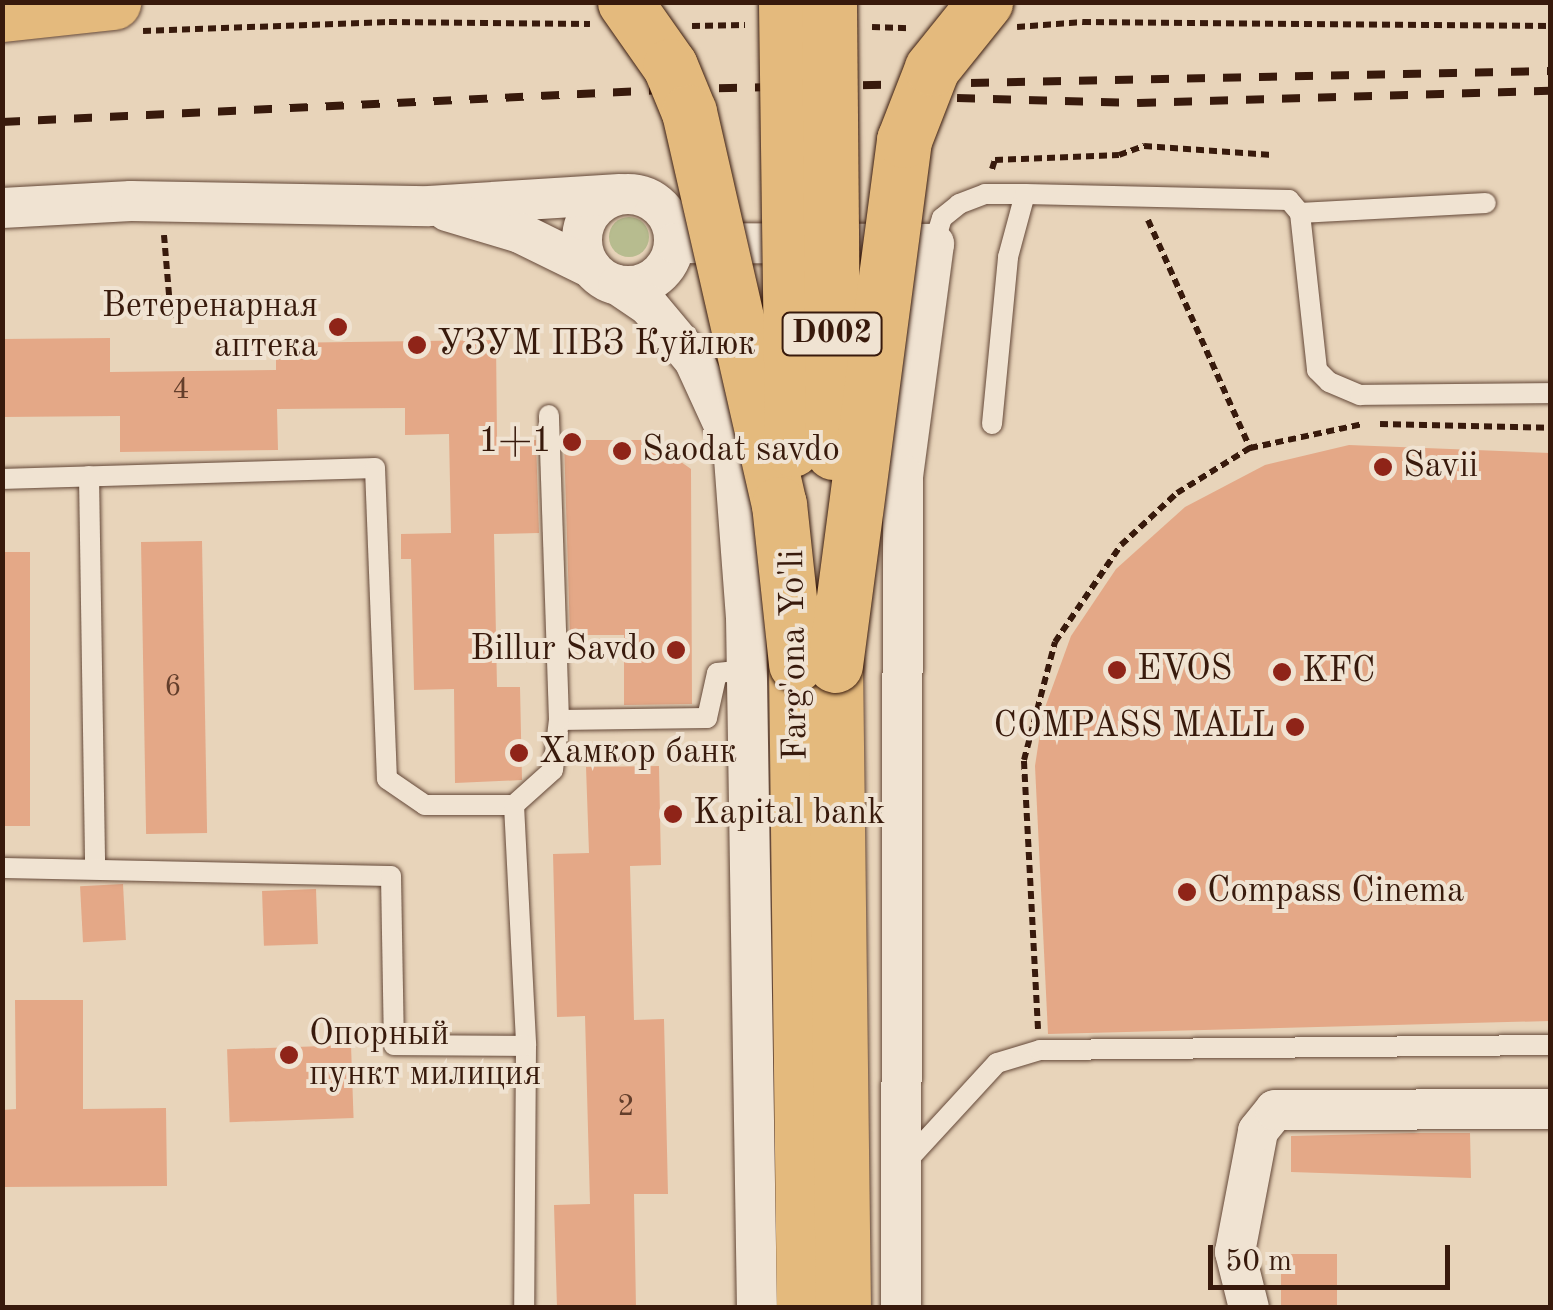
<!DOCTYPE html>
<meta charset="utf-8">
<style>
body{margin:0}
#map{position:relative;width:1553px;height:1310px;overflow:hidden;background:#e8d4ba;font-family:"Old Standard TT",serif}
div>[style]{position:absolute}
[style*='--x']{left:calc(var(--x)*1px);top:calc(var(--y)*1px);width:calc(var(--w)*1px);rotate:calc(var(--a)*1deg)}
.green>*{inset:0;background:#b7bc8f}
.round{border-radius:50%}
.building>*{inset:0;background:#e4a887;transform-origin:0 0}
.path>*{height:6px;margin-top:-3px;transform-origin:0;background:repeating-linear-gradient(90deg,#381a0c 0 8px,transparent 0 13px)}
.roads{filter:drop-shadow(0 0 2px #644838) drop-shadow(0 0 2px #644838)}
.service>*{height:20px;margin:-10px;padding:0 10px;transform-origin:10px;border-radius:10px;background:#f0e3d2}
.minor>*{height:40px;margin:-20px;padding:0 20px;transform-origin:20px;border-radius:20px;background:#f0e3d2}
.minor>.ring{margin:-20px;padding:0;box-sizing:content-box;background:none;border:40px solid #f0e3d2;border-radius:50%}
.primary>*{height:55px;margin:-27.5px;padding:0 27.5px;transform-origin:27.5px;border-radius:27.5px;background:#e4ba7d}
.trunk>*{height:55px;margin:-27.5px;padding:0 27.5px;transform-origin:27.5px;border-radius:27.5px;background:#e4ba7d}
.rail>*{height:8px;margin-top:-4px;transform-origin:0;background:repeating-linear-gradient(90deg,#381a0c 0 18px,transparent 0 36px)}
.bridges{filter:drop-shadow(0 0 2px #381a0c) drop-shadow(0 0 2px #381a0c)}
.trunk-bridge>*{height:55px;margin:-27.5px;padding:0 27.5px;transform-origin:27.5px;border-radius:27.5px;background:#e4ba7d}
.dots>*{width:28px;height:28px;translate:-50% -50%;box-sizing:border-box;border:5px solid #f0e3d2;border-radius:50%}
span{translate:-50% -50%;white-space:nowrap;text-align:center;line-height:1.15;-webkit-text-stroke:8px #f0e3d2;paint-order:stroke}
.number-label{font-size:30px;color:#633e2b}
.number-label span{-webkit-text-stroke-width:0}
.shield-label span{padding:2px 8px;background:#f0e3d2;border:2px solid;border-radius:8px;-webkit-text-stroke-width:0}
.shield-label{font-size:32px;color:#381a0c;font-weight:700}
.poi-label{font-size:35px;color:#381a0c}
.right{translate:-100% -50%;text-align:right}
.left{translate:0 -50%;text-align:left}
.street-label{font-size:35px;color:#381a0c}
.frame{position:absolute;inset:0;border:5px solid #381a0c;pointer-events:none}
.scale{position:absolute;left:1208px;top:1245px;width:242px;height:45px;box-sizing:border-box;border:5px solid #381a0c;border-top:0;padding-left:12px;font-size:30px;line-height:35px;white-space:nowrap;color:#381a0c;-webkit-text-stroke:8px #f0e3d2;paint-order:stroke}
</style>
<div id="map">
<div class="green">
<div class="round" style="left:609px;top:217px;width:40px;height:40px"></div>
</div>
<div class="building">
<div style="clip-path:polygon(110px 338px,110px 372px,276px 370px,276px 343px,496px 340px,497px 440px,536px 440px,539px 533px,494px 534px,497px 687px,520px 687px,522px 780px,455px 783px,454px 689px,414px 690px,411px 559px,401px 559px,401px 534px,451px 533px,449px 434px,405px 435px,405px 408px,277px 409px,278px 450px,120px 452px,120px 416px,2px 417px,2px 339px)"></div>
<div style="clip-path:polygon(564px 440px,650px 440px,691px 469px,692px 704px,624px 705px,624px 635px,570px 635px)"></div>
<div style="clip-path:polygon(1349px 445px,1550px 453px,1550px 1021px,1048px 1034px,1035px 766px,1043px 713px,1071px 636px,1116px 569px,1185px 507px,1265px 465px)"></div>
<div style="left:202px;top:541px;width:292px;height:61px;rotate:89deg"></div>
<div style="left:2px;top:552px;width:28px;height:274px"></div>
<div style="clip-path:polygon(659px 766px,661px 865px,630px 866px,634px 1020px,664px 1019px,668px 1194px,634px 1194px,636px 1308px,557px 1308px,554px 1205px,590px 1204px,585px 1016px,557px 1017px,553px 854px,589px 853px,586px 767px)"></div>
<div style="left:123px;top:884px;width:56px;height:43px;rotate:87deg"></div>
<div style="left:316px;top:889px;width:55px;height:54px;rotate:88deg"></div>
<div style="clip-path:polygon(15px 1000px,83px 1000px,83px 1109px,166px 1108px,167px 1186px,2px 1187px,2px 1110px,16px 1109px)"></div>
<div style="left:351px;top:1045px;width:73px;height:124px;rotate:88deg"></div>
<div style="clip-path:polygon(1412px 1133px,1470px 1133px,1471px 1178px,1291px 1172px,1291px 1136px)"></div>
<div style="left:1281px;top:1254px;width:56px;height:54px"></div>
</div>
<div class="path">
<div style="--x:692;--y:26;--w:53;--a:-1.1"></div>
<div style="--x:872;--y:27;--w:38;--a:2"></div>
<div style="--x:1017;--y:27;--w:66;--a:-4.3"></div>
<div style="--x:1083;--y:22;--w:467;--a:0.5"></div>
<div style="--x:143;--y:31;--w:246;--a:-2.1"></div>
<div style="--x:389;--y:22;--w:201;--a:0.6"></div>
<div style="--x:992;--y:169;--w:9;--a:-72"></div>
<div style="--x:995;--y:160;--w:124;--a:-2.3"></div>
<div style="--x:1119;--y:155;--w:27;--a:-20"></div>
<div style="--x:1144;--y:146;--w:129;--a:4"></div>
<div style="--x:1148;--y:220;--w:250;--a:65.9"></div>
<div style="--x:164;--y:235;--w:83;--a:85.2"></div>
<div style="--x:1380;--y:424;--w:170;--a:1.3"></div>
<div style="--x:1038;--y:1029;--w:269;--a:-93"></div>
<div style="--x:1024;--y:760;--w:122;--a:-75.3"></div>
<div style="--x:1055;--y:642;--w:117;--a:-55.8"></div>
<div style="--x:1121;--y:545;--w:76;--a:-42.9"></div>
<div style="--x:1177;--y:493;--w:86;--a:-31.7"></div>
<div style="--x:1250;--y:448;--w:116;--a:-12"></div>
</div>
<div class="roads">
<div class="service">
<div style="--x:1300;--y:213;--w:186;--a:-3.1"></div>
<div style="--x:934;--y:244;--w:27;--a:-73"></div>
<div style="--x:942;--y:218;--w:22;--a:-39"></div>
<div style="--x:959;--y:204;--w:28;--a:-21"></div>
<div style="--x:985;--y:194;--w:40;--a:0"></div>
<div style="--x:992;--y:424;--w:168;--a:-84.5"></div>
<div style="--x:1008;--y:257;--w:65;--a:-74.9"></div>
<div style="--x:1025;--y:194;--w:264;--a:1.3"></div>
<div style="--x:1289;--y:200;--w:17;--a:50"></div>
<div style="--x:1300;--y:213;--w:158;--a:83.8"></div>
<div style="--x:1317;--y:370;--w:17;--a:45"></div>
<div style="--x:1329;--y:382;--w:34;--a:23"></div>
<div style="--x:1360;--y:395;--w:190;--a:-0.6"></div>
<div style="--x:89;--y:476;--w:393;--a:89.1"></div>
<div style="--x:2;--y:479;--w:373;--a:-1.7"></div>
<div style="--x:375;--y:468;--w:311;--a:87.8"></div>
<div style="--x:387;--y:779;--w:46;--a:34.4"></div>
<div style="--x:425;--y:805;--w:89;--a:0"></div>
<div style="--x:514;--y:805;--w:241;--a:87.1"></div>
<div style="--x:526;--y:1046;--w:262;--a:90.4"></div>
<div style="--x:559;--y:720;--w:148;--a:-0.8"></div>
<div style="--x:707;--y:718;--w:46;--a:-77.5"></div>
<div style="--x:717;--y:673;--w:30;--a:-6"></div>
<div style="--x:514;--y:805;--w:52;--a:-41.9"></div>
<div style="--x:553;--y:770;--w:50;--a:-83.2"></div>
<div style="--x:559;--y:720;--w:305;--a:-91.9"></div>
<div style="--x:2;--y:868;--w:389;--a:1.2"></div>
<div style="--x:391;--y:876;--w:169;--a:89"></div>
<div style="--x:394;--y:1045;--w:132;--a:0.4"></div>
<div style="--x:905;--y:1163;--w:136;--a:-47.4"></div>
<div style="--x:997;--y:1063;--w:45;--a:-16.8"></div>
<div style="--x:1040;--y:1050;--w:510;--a:-0.56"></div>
</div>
<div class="minor">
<div class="ring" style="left:582px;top:194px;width:52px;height:52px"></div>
<div style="--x:2;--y:208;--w:129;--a:-3.1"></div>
<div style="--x:131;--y:201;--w:298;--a:1"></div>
<div style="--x:429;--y:206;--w:191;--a:-3.6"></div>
<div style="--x:447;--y:211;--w:76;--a:16.8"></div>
<div style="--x:520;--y:233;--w:79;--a:26.2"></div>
<div style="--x:675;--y:243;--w:259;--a:0.2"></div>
<div style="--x:934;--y:244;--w:233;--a:97.6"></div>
<div style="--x:903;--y:475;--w:833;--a:90.14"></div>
<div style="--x:618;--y:285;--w:36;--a:34"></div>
<div style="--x:648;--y:305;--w:72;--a:50.1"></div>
<div style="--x:694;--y:360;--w:94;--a:65.4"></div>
<div style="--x:733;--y:445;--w:172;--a:85.7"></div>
<div style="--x:746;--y:617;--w:691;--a:89.09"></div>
<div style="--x:1249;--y:1308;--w:58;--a:-104"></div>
<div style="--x:1235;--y:1252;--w:123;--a:-79.2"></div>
<div style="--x:1258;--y:1131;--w:27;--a:-51"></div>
<div style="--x:1275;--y:1110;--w:275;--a:-0.2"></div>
</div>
<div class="primary">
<div style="--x:796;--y:664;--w:644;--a:89.29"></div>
<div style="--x:835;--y:665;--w:643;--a:89.29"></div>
</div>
<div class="trunk">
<div style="--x:2;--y:14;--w:112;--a:-6.2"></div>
</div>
</div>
<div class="rail">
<div style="--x:957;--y:98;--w:181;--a:1.6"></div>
<div style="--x:1138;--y:103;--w:412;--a:-1.7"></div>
<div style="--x:2;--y:122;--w:682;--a:-2.77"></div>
<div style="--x:683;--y:89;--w:867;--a:-1.19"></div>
</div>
<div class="bridges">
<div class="trunk-bridge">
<div style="--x:625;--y:2;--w:78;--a:54.9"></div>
<div style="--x:670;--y:66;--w:50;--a:67.6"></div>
<div style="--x:689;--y:112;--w:402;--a:77.1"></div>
<div style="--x:779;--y:504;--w:161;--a:83.9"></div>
<div style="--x:786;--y:2;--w:447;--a:89.2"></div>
<div style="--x:829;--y:2;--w:450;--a:89.5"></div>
<div style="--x:835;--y:665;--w:530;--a:-82.51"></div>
<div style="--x:904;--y:140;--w:77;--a:-68.7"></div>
<div style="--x:932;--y:68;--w:85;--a:-51.2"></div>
</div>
</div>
<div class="dots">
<div style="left:338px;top:327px;background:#8f2418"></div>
<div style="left:417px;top:345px;background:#8f2418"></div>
<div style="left:572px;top:442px;background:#8f2418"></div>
<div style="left:622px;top:451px;background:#8f2418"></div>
<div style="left:1383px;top:467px;background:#8f2418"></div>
<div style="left:676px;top:650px;background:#8f2418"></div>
<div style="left:1117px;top:670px;background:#8f2418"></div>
<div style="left:1282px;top:672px;background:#8f2418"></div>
<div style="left:1295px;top:727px;background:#8f2418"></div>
<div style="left:519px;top:753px;background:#8f2418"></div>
<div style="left:673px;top:814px;background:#8f2418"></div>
<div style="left:1187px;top:892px;background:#8f2418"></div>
<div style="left:289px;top:1055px;background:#8f2418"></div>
</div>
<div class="number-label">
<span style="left:181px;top:390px">4</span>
<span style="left:173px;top:687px">6</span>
<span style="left:626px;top:1107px">2</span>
</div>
<div class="shield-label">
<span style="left:832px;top:334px">D002</span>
</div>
<div class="poi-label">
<span class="right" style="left:318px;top:327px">Ветеренарная<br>аптека</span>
<span class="left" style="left:437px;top:345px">УЗУМ ПВЗ Куйлюк</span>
<span class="right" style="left:552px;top:442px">1+1</span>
<span class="left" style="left:642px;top:451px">Saodat savdo</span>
<span class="left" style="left:1403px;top:467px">Savii</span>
<span class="right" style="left:656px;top:650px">Billur Savdo</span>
<span class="left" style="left:1137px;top:670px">EVOS</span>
<span class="left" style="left:1302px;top:672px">KFC</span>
<span class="right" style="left:1275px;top:727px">COMPASS MALL</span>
<span class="left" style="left:539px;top:753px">Хамкор банк</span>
<span class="left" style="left:693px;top:814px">Kapital bank</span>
<span class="left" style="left:1207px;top:892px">Compass Cinema</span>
<span class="left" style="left:309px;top:1055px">Опорный<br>пункт милиция</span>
</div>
<div class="street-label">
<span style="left:795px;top:655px;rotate:-91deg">Farg'ona Yo'li</span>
</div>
<div class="frame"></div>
<div class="scale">50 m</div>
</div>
